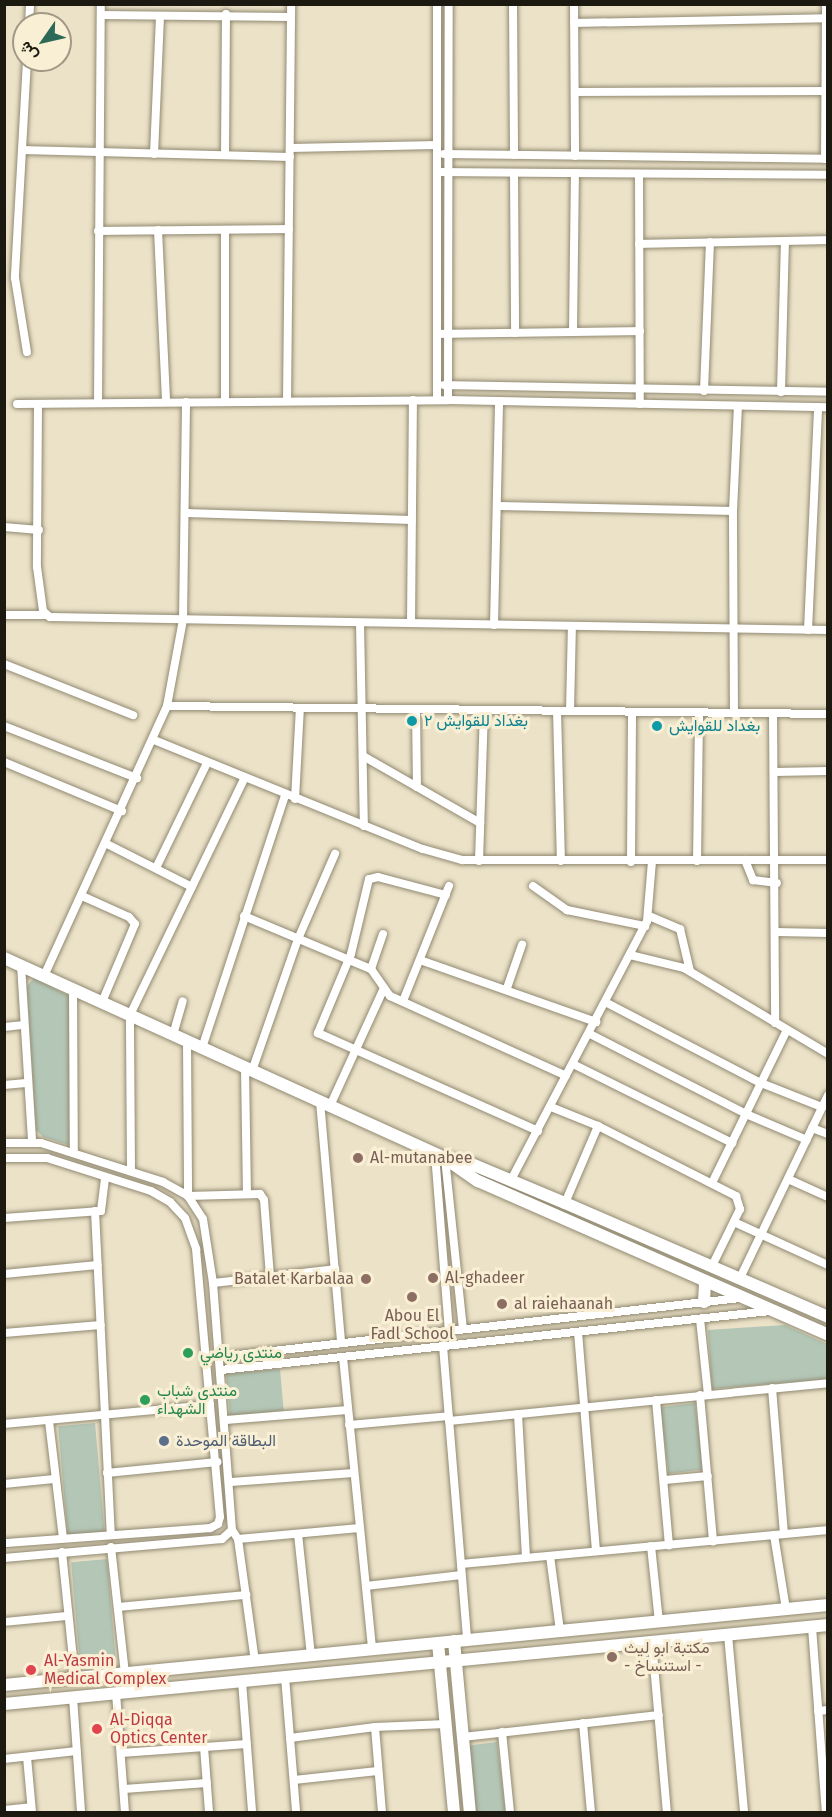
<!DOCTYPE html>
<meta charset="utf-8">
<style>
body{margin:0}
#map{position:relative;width:832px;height:1817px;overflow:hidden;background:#ebe2c8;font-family:"Fira Sans",Vazirmatn,sans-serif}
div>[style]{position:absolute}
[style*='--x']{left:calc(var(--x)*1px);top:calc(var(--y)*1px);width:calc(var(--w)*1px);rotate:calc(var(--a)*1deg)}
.green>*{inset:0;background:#b4c7b7;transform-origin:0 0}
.roads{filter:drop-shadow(0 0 2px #918971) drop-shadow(0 0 2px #918971)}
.street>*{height:8px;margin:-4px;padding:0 4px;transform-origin:4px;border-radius:4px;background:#fff}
.secondary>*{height:12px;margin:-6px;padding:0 6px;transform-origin:6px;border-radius:6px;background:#fff}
.dots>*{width:16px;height:16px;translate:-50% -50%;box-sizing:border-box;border:3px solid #f9efd5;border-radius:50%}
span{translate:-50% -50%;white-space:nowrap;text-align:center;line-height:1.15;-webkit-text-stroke:6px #f9efd5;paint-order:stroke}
.culture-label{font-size:16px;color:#0d838f}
.left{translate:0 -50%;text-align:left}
.education-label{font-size:16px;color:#785e54}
.right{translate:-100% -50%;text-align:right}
.leisure-label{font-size:16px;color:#27864d}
.service-label{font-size:16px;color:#4e5e75}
.health-label{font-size:16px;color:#be3a42}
.frame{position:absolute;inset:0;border:6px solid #1c1910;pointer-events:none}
.north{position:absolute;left:12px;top:12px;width:60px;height:60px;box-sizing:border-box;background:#f9efd5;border:2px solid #a19986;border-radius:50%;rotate:236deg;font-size:16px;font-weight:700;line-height:24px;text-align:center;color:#1c1910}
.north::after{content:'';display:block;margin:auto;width:21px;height:27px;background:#2c6a57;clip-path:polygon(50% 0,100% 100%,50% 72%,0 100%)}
</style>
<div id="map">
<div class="green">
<div style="clip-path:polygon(34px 978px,69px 996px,69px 1145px,43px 1137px,36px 1130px,27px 986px)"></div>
<div style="clip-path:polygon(785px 1325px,827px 1344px,827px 1379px,712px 1389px,708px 1330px)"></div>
<div style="left:280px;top:1369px;width:42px;height:54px;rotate:85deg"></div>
<div style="left:695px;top:1403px;width:67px;height:35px;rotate:83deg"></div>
<div style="left:95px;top:1423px;width:109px;height:37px;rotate:85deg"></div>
<div style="left:107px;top:1559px;width:102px;height:36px;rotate:85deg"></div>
<div style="left:497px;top:1742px;width:70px;height:30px;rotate:83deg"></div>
</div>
<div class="roads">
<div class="street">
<div style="--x:513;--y:4;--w:151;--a:89.6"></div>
<div style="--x:574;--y:4;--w:152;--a:89.6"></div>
<div style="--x:101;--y:15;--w:190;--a:0.6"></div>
<div style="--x:574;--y:23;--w:252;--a:-1.1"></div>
<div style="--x:29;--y:24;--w:20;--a:-87"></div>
<div style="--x:27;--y:60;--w:218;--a:93.2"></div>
<div style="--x:15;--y:278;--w:75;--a:80.8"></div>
<div style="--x:575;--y:92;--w:250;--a:-0.2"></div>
<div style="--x:290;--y:148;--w:147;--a:-1.2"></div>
<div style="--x:22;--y:150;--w:268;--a:1.5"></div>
<div style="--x:154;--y:154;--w:138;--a:-87.5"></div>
<div style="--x:444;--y:154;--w:384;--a:0.7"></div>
<div style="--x:225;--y:155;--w:141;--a:-89.6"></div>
<div style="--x:825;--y:159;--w:155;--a:-89.6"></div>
<div style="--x:437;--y:172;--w:391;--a:0.4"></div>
<div style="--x:514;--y:173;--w:160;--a:89.6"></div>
<div style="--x:639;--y:174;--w:230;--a:89.8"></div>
<div style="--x:158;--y:230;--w:172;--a:87.3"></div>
<div style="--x:98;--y:231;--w:191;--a:-0.6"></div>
<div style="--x:639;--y:244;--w:189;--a:-1.2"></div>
<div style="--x:573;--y:332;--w:159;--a:-89.3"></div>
<div style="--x:437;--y:334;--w:203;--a:-0.8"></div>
<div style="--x:444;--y:385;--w:384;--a:1"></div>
<div style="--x:704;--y:391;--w:149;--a:-87.7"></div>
<div style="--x:781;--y:392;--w:151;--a:-88.5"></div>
<div style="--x:437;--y:400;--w:396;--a:-90"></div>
<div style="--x:448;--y:400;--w:396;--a:-89.9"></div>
<div style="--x:287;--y:401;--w:397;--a:-89.4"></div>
<div style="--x:225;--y:402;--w:172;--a:-90"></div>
<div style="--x:98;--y:403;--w:399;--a:-89.6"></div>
<div style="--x:17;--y:404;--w:431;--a:-0.5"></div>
<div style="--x:448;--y:400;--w:380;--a:1.1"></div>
<div style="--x:38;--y:404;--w:163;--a:90.4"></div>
<div style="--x:37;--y:567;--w:44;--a:82.2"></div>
<div style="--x:43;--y:611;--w:9;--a:41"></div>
<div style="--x:50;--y:617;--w:778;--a:0.96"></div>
<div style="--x:499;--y:506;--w:234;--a:1.2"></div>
<div style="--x:186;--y:513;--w:226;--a:1.8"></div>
<div style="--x:4;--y:527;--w:35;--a:5"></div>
<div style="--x:4;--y:615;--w:42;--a:0"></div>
<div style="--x:360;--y:623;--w:203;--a:88.9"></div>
<div style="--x:411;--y:623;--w:223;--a:-89.5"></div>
<div style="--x:494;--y:625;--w:224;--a:-88.7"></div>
<div style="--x:808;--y:630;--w:223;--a:-87.4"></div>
<div style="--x:4;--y:664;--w:139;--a:21.6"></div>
<div style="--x:167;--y:706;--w:661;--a:0.69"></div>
<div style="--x:416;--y:709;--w:78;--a:89.3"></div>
<div style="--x:557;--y:711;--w:150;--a:88.5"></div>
<div style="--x:570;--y:711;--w:85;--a:-88.7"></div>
<div style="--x:734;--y:713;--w:202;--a:-90.3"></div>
<div style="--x:733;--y:511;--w:105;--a:-87.3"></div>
<div style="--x:773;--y:713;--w:310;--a:89.6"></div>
<div style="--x:4;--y:726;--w:143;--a:21.4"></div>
<div style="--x:154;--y:740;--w:290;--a:22.1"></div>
<div style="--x:423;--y:849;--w:41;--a:15.8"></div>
<div style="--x:462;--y:860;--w:366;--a:0"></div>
<div style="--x:363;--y:756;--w:135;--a:29.8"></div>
<div style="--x:4;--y:762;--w:128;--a:22.6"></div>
<div style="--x:775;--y:772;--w:53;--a:-1.1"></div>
<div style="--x:295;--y:799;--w:91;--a:-86.9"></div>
<div style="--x:107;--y:844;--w:95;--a:26.8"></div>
<div style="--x:745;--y:860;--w:22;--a:68"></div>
<div style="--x:753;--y:880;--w:24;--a:7"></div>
<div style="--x:479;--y:861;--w:151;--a:-88.1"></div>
<div style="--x:697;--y:861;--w:149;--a:-89.2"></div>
<div style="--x:631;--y:862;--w:150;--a:-89.6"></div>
<div style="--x:156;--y:868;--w:117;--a:-64.1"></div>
<div style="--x:533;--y:886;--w:42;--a:35.2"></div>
<div style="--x:567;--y:910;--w:80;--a:11.6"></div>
<div style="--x:446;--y:895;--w:70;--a:-165.2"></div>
<div style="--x:378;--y:877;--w:9;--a:167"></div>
<div style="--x:369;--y:879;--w:77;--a:103.5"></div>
<div style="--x:351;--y:954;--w:86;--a:112.7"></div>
<div style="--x:318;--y:1033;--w:241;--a:24"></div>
<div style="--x:82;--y:896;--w:51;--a:24.1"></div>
<div style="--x:129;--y:917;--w:9;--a:49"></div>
<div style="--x:135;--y:924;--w:85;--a:112.9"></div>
<div style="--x:244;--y:916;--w:138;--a:22.7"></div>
<div style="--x:649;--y:916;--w:34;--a:23"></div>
<div style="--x:680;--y:929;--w:43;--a:76.6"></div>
<div style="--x:776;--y:932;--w:52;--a:1.1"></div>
<div style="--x:383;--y:934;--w:37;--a:109"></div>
<div style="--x:371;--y:969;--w:33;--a:55"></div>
<div style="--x:390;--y:996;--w:193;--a:24.4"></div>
<div style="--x:630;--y:955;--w:56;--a:13.5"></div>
<div style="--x:684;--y:968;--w:168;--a:30.8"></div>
<div style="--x:420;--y:960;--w:187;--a:19.4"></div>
<div style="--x:21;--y:965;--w:176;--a:86.4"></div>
<div style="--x:44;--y:976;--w:297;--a:-65.5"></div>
<div style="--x:167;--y:706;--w:87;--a:-79.5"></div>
<div style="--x:183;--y:620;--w:218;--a:-89.2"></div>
<div style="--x:507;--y:988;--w:46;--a:-70.8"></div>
<div style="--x:73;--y:989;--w:164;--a:89.7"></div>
<div style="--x:403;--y:1001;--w:124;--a:-68.2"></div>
<div style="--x:607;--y:1003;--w:174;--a:27.5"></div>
<div style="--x:761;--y:1083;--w:66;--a:21.5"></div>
<div style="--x:4;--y:1027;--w:18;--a:-6"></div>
<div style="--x:590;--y:1034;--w:175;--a:27.1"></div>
<div style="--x:746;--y:1114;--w:66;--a:23.1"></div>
<div style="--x:173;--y:1035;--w:35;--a:-74"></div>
<div style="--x:187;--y:1041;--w:155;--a:89.6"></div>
<div style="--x:188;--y:1196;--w:72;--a:-1.6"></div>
<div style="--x:260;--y:1194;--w:7;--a:56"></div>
<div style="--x:264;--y:1200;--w:76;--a:85.5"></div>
<div style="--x:202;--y:1048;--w:266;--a:-71.8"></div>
<div style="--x:573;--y:1064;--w:178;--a:26.4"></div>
<div style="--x:245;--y:1068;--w:125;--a:89.1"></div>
<div style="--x:252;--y:1071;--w:140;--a:-70.8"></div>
<div style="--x:298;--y:939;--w:93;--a:-66.5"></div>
<div style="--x:4;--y:1085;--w:22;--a:-5"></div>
<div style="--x:320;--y:1101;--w:243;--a:85"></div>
<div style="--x:330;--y:1106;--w:128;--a:-65.4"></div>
<div style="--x:551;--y:1107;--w:51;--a:22"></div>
<div style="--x:598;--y:1126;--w:155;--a:26.9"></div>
<div style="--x:736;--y:1196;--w:14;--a:73"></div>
<div style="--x:740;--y:1209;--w:64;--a:116.2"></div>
<div style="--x:812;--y:1128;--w:17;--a:21"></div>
<div style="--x:4;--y:1143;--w:37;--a:0"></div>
<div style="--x:41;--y:1143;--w:128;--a:17.7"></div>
<div style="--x:163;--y:1182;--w:29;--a:29"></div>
<div style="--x:188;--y:1196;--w:27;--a:57"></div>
<div style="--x:203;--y:1219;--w:65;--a:81.1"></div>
<div style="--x:213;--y:1283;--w:248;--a:85.6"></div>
<div style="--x:232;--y:1530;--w:11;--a:56"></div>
<div style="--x:238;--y:1539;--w:123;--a:82.1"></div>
<div style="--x:435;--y:1154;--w:178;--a:85.5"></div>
<div style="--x:4;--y:1158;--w:43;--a:0"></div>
<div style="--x:47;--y:1158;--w:109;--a:17.6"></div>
<div style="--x:151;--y:1191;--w:22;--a:30"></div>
<div style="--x:170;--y:1202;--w:22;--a:47"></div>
<div style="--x:185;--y:1218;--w:33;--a:70"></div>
<div style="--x:196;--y:1249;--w:269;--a:84.9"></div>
<div style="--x:220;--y:1517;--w:7;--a:106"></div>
<div style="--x:218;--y:1524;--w:9;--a:153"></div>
<div style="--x:210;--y:1528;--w:207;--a:175.8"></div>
<div style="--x:445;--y:1158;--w:172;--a:84"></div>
<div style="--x:131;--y:1171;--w:156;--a:-90.4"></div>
<div style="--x:130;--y:1015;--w:262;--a:-64.2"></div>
<div style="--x:788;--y:1179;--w:44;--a:24.2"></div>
<div style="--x:511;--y:1180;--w:293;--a:-62.3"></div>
<div style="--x:647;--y:921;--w:59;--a:-85.2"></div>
<div style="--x:712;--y:1183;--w:170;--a:-63.9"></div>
<div style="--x:565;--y:1203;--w:84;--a:-66.8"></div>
<div style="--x:95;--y:1211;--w:323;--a:87.2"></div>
<div style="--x:4;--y:1218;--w:97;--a:-4.1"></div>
<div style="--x:101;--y:1211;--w:34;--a:-83"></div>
<div style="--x:734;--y:1222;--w:103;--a:24.6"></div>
<div style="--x:4;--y:1274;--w:94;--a:-5.5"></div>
<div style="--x:740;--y:1278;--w:203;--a:-64.3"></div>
<div style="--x:213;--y:1283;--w:123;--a:-6.5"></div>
<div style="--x:700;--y:1319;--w:76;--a:84"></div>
<div style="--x:578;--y:1332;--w:220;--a:85.3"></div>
<div style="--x:4;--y:1333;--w:97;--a:-4.7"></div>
<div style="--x:443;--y:1346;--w:295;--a:85.3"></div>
<div style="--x:220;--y:1357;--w:523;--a:-6.47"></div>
<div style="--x:343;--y:1357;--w:293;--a:84.3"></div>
<div style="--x:221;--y:1370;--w:552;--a:-6.13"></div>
<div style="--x:772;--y:1388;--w:146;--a:85.3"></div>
<div style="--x:700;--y:1395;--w:147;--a:84.9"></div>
<div style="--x:656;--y:1400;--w:146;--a:84.9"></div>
<div style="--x:518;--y:1414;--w:144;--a:86.8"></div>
<div style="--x:226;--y:1420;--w:122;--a:-4.7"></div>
<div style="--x:49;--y:1421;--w:118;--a:83.2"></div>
<div style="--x:449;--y:1421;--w:381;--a:-5.7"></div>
<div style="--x:4;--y:1424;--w:207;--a:-5.3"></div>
<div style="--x:349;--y:1425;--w:100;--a:-5.1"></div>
<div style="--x:107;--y:1473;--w:111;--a:-5.7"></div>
<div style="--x:665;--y:1480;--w:43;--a:-5.3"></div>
<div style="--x:231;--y:1482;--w:123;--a:-4.2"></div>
<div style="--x:4;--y:1484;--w:50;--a:-5.7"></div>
<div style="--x:298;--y:1534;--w:122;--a:83.9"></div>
<div style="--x:774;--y:1535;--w:75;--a:80.8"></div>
<div style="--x:238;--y:1539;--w:122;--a:-5.2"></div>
<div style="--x:651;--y:1546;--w:76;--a:84"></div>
<div style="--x:111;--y:1547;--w:127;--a:83.7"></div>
<div style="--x:62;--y:1552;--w:127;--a:84.1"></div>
<div style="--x:550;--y:1556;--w:76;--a:82.4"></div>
<div style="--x:4;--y:1558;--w:219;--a:-5"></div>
<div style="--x:222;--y:1539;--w:13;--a:-42"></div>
<div style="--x:461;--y:1564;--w:369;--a:-5.3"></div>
<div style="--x:366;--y:1586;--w:96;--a:-6.6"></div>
<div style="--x:118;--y:1607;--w:129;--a:-5.4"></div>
<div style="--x:4;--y:1622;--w:64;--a:-5.4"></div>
<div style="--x:812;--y:1627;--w:186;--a:85.7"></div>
<div style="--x:728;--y:1635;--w:178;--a:84.8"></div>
<div style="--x:652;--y:1642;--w:171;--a:85"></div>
<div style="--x:285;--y:1677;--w:135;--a:85.3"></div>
<div style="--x:242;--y:1681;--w:131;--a:85.6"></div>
<div style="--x:116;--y:1693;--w:119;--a:85.7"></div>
<div style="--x:73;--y:1697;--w:115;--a:86"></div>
<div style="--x:818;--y:1711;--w:10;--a:-6"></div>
<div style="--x:583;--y:1723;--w:89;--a:84.9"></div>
<div style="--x:375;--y:1727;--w:85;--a:85.3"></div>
<div style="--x:502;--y:1732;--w:80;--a:84.3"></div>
<div style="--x:463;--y:1737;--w:197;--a:-6.4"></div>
<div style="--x:290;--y:1738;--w:86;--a:-7.4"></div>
<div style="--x:375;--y:1727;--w:71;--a:-2.4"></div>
<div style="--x:204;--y:1747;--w:65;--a:85.6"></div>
<div style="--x:121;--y:1753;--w:126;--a:-4.1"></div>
<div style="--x:27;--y:1757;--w:55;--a:84.8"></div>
<div style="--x:4;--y:1759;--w:73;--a:-6.3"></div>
<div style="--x:294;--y:1780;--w:84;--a:-6.1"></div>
<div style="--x:124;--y:1789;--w:83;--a:-4.1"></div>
<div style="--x:4;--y:1810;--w:27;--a:-6"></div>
</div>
<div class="secondary">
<div style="--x:4;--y:958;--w:484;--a:24.4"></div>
<div style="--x:445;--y:1158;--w:30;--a:14"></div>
<div style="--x:474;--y:1165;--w:99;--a:22.7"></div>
<div style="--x:565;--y:1203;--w:287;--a:23.4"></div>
<div style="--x:446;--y:1159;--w:39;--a:35"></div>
<div style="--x:478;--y:1181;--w:382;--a:23.7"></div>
<div style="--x:704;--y:1302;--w:21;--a:-87"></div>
<div style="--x:454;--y:1641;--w:172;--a:84.7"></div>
<div style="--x:438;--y:1643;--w:170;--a:84.6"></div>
<div style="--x:4;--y:1685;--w:828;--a:-5.55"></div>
<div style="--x:4;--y:1704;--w:828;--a:-5.48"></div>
</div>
</div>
<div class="dots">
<div style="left:412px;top:721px;background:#0f9aa8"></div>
<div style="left:657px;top:726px;background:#0f9aa8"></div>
<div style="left:358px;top:1158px;background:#8d6e63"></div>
<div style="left:433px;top:1278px;background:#8d6e63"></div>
<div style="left:366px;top:1279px;background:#8d6e63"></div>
<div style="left:412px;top:1297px;background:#8d6e63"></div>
<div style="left:502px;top:1304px;background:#8d6e63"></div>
<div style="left:188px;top:1353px;background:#2e9e5b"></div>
<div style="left:145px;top:1400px;background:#2e9e5b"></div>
<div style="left:164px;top:1441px;background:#5c6f8a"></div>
<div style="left:612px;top:1657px;background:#8d6e63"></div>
<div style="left:31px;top:1670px;background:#e0444e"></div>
<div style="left:97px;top:1729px;background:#e0444e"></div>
</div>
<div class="culture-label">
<span class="left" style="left:424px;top:721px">بغداد للقوايش ٢</span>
<span class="left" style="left:669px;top:726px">بغداد للقوايش</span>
</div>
<div class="education-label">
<span class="left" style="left:370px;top:1158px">Al-mutanabee</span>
<span class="left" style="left:445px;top:1278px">Al-ghadeer</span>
<span class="right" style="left:354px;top:1279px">Batalet Karbalaa</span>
<span class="left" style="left:514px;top:1304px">al raiehaanah</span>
<span style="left:412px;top:1325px">Abou El<br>Fadl School</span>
<span class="left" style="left:624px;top:1657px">مكتبة ابو ليث<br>- استنساخ -</span>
</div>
<div class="leisure-label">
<span class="left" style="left:200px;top:1353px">منتدى رياضي</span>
<span class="left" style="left:157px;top:1400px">منتدى شباب<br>الشهداء</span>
</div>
<div class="service-label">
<span class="left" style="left:176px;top:1441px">البطاقة الموحدة</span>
</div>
<div class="health-label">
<span class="left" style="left:44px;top:1670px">Al-Yasmin<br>Medical Complex</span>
<span class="left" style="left:110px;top:1729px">Al-Diqqa<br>Optics Center</span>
</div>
<div class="frame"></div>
<div class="north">ش</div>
</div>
